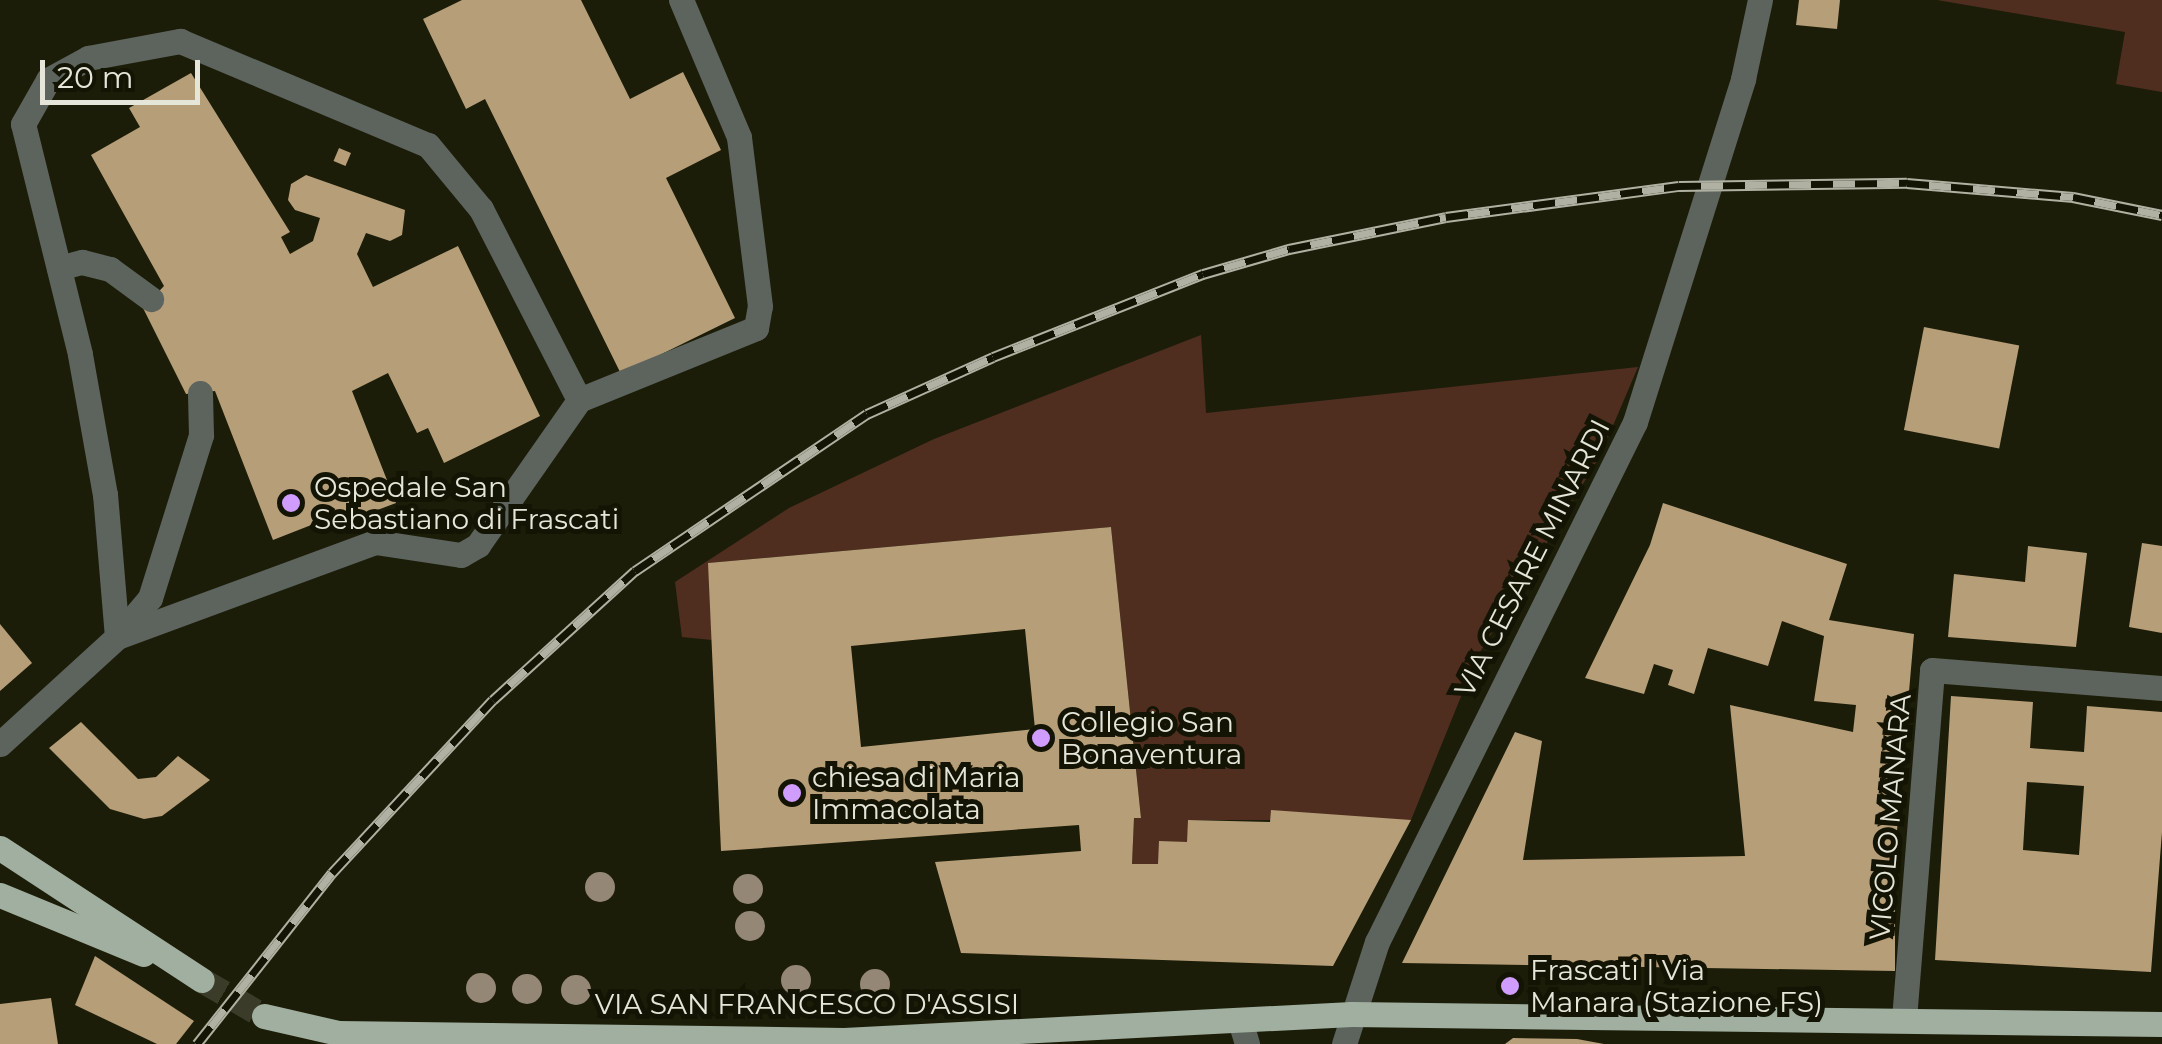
<!DOCTYPE html>
<style>
body{margin:0}
#map{position:relative;width:2162px;height:1044px;overflow:hidden;background:#1c1d09;font-family:Montserrat,sans-serif}
div>[style]{position:absolute}
[style*='--x']{left:calc(var(--x)*1px);top:calc(var(--y)*1px);width:calc(var(--w)*1px);rotate:calc(var(--a)*1deg)}
.green>*{inset:0;background:#502e1f}
.building>*{inset:0;background:#b69e79;transform-origin:0 0}
.primary-tunnel>*{height:25px;margin-top:-12.5px;transform-origin:0;background:repeating-linear-gradient(90deg,#3a3b28 0 25px,transparent 0 37px)}
.lane>*{height:25px;margin:-12.5px;padding:0 12.5px;transform-origin:12.5px;border-radius:12.5px;background:#5d645d}
.street>*{height:25px;margin:-12.5px;padding:0 12.5px;transform-origin:12.5px;border-radius:12.5px;background:#5d645d}
.primary>*{height:25px;margin:-12.5px;padding:0 12.5px;transform-origin:12.5px;border-radius:12.5px;background:#a0af9f}
.rail>*{height:11px;margin-top:-5.5px;transform-origin:0;background:repeating-linear-gradient(90deg,#131403 0 22px,#b0b1a2 0 44px);box-sizing:border-box;border-block:2px solid #b0b1a2}
.trees>*{width:30px;height:30px;margin:-15px;border-radius:50%;background:#958776}
.dots>*{width:28px;height:28px;translate:-50% -50%;box-sizing:border-box;border:5px solid #131403;border-radius:50%}
span{translate:-50% -50%;white-space:nowrap;text-align:center;line-height:1.15;-webkit-text-stroke:10px #131403;paint-order:stroke}
.poi-label{font-size:28px;color:#e5e6d9}
.left{translate:0 -50%;text-align:left}
.street-label{font-size:28px;color:#e5e6d9}
.scale{position:absolute;left:40px;top:60px;width:160px;height:45px;box-sizing:border-box;border:5px solid #e5e6d9;border-top:0;padding-left:12px;font-size:30px;line-height:35px;white-space:nowrap;color:#e5e6d9;-webkit-text-stroke:8px #131403;paint-order:stroke}
</style>
<div id="map">
<div class="green">
<div style="clip-path:polygon(1937px 0,2162px 0,2162px 92px,2116px 84px,2125px 32px)"></div>
<div style="clip-path:polygon(1201px 335px,1206px 413px,1638px 367px,1600px 456px,1477px 657px,1411px 820px,1189px 820px,1187px 842px,1158px 864px,1132px 864px,1134px 818px,1141px 817px,1111px 527px,709px 563px,712px 640px,682px 637px,675px 582px,789px 508px,934px 439px)"></div>
</div>
<div class="building">
<div style="clip-path:polygon(462px 0,581px 0,630px 99px,683px 72px,721px 150px,666px 178px,735px 318px,621px 374px,485px 99px,466px 109px,423px 19px)"></div>
<div style="clip-path:polygon(1799px 0,1840px 0,1837px 29px,1796px 25px)"></div>
<div style="clip-path:polygon(191px 73px,290px 232px,281px 237px,290px 254px,313px 241px,320px 218px,295px 210px,288px 200px,291px 184px,306px 175px,405px 210px,402px 235px,390px 241px,366px 233px,357px 254px,373px 287px,458px 246px,540px 416px,444px 463px,428px 428px,417px 433px,388px 373px,352px 391px,396px 503px,327px 529px,324px 520px,273px 540px,215px 391px,186px 394px,143px 308px,164px 286px,91px 155px,140px 127px,129px 108px)"></div>
<div style="left:339px;top:148px;width:13px;height:14px;rotate:23deg"></div>
<div style="left:1924px;top:327px;width:97px;height:105px;rotate:11deg"></div>
<div style="clip-path:polygon(1663px 503px,1847px 564px,1829px 620px,1914px 634px,1895px 854px,1895px 971px,1402px 963px,1515px 732px,1542px 741px,1523px 860px,1745px 856px,1730px 705px,1853px 732px,1856px 705px,1814px 701px,1824px 636px,1782px 621px,1768px 666px,1708px 648px,1694px 694px,1668px 685px,1673px 670px,1654px 664px,1644px 694px,1585px 678px,1650px 545px)"></div>
<div style="clip-path:polygon(evenodd,1111px 527px,1141px 818px,1134px 818px,1132px 864px,1158px 864px,1159px 841px,1187px 842px,1188px 820px,1270px 822px,1271px 810px,1411px 820px,1333px 966px,961px 953px,935px 862px,1081px 851px,1079px 825px,721px 851px,708px 563px,1111px 527px,1025px 629px,1035px 729px,861px 747px,851px 646px,1025px 629px)"></div>
<div style="clip-path:polygon(2142px 543px,2162px 546px,2162px 633px,2129px 627px)"></div>
<div style="clip-path:polygon(2028px 546px,2087px 553px,2076px 647px,1948px 637px,1954px 574px,2025px 582px)"></div>
<div style="clip-path:polygon(0 624px,32px 663px,0 691px)"></div>
<div style="clip-path:polygon(evenodd,1951px 696px,2033px 702px,2030px 748px,2084px 752px,2087px 706px,2162px 712px,2162px 832px,2151px 972px,1935px 960px,1951px 696px,2027px 782px,2084px 786px,2079px 855px,2023px 850px,2027px 782px)"></div>
<div style="clip-path:polygon(81px 722px,138px 779px,156px 777px,178px 756px,210px 780px,162px 816px,144px 819px,110px 809px,49px 748px)"></div>
<div style="clip-path:polygon(95px 956px,194px 1021px,176px 1044px,157px 1044px,75px 1005px)"></div>
<div style="clip-path:polygon(51px 998px,58px 1044px,0 1044px,0 1004px)"></div>
<div style="clip-path:polygon(1513px 1038px,1577px 1039px,1604px 1044px,1505px 1044px)"></div>
</div>
<div class="primary-tunnel">
<div style="--x:202;--y:980;--w:72;--a:30.1"></div>
</div>
<div class="lane">
<div style="--x:59;--y:268;--w:24;--a:-15"></div>
<div style="--x:82;--y:262;--w:29;--a:14"></div>
<div style="--x:110;--y:269;--w:51;--a:36.2"></div>
<div style="--x:117;--y:637;--w:143;--a:-94.8"></div>
<div style="--x:105;--y:495;--w:143;--a:-100.1"></div>
<div style="--x:80;--y:354;--w:237;--a:-103.9"></div>
<div style="--x:23;--y:124;--w:51;--a:-60.4"></div>
<div style="--x:48;--y:80;--w:46;--a:-28.8"></div>
<div style="--x:88;--y:58;--w:94;--a:-10.5"></div>
<div style="--x:180;--y:41;--w:269;--a:22.8"></div>
<div style="--x:428;--y:145;--w:83;--a:50.4"></div>
<div style="--x:481;--y:209;--w:215;--a:62.8"></div>
<div style="--x:117;--y:637;--w:51;--a:-49.8"></div>
<div style="--x:150;--y:598;--w:171;--a:-72.6"></div>
<div style="--x:201;--y:435;--w:42;--a:-91.4"></div>
<div style="--x:0;--y:744;--w:159;--a:-42.4"></div>
<div style="--x:117;--y:637;--w:275;--a:-20.2"></div>
<div style="--x:375;--y:542;--w:87;--a:8.6"></div>
<div style="--x:461;--y:555;--w:20;--a:-30"></div>
<div style="--x:478;--y:545;--w:177;--a:-55.1"></div>
<div style="--x:579;--y:400;--w:191;--a:-22.1"></div>
<div style="--x:756;--y:328;--w:22;--a:-80"></div>
<div style="--x:760;--y:306;--w:170;--a:-97.1"></div>
<div style="--x:739;--y:137;--w:149;--a:-112.9"></div>
<div style="--x:1904;--y:1019;--w:350;--a:-85.4"></div>
<div style="--x:1932;--y:670;--w:231;--a:4.5"></div>
</div>
<div class="street">
<div style="--x:1241;--y:1024;--w:21;--a:73"></div>
<div style="--x:1344;--y:1044;--w:107;--a:-72.1"></div>
<div style="--x:1377;--y:942;--w:580;--a:-63.61"></div>
<div style="--x:1635;--y:422;--w:360;--a:-72.5"></div>
<div style="--x:1743;--y:79;--w:81;--a:-77.9"></div>
</div>
<div class="primary">
<div style="--x:0;--y:848;--w:241;--a:33.2"></div>
<div style="--x:0;--y:895;--w:155;--a:22.4"></div>
<div style="--x:264;--y:1016;--w:76;--a:12.9"></div>
<div style="--x:338;--y:1033;--w:506;--a:0.79"></div>
<div style="--x:844;--y:1040;--w:508;--a:-2.94"></div>
<div style="--x:1351;--y:1014;--w:811;--a:0.71"></div>
</div>
<div class="rail">
<div style="--x:197;--y:1044;--w:218;--a:-51.7"></div>
<div style="--x:332;--y:873;--w:236;--a:-47.1"></div>
<div style="--x:493;--y:700;--w:192;--a:-42.3"></div>
<div style="--x:635;--y:571;--w:280;--a:-34.1"></div>
<div style="--x:867;--y:414;--w:138;--a:-24.3"></div>
<div style="--x:993;--y:357;--w:226;--a:-21.6"></div>
<div style="--x:1203;--y:274;--w:90;--a:-16.2"></div>
<div style="--x:1289;--y:249;--w:160;--a:-11.5"></div>
<div style="--x:1446;--y:217;--w:235;--a:-7.6"></div>
<div style="--x:1679;--y:186;--w:228;--a:-0.8"></div>
<div style="--x:1907;--y:183;--w:167;--a:4.8"></div>
<div style="--x:2073;--y:197;--w:91;--a:11.4"></div>
</div>
<div class="trees">
<div style="left:600px;top:887px"></div>
<div style="left:748px;top:889px"></div>
<div style="left:750px;top:926px"></div>
<div style="left:796px;top:980px"></div>
<div style="left:875px;top:984px"></div>
<div style="left:481px;top:988px"></div>
<div style="left:527px;top:989px"></div>
<div style="left:576px;top:990px"></div>
</div>
<div class="dots">
<div style="left:291px;top:503px;background:#d09dfe"></div>
<div style="left:1041px;top:738px;background:#d09dfe"></div>
<div style="left:792px;top:793px;background:#d09dfe"></div>
<div style="left:1510px;top:986px;background:#d09dfe"></div>
</div>
<div class="poi-label">
<span class="left" style="left:314px;top:503px">Ospedale San<br>Sebastiano di Frascati</span>
<span class="left" style="left:1061px;top:738px">Collegio San<br>Bonaventura</span>
<span class="left" style="left:812px;top:793px">chiesa di Maria<br>Immacolata</span>
<span class="left" style="left:1530px;top:986px">Frascati | Via<br>Manara (Stazione FS)</span>
</div>
<div class="street-label">
<span style="left:1532px;top:558px;rotate:-63deg">VIA CESARE MINARDI</span>
<span style="left:1890px;top:817px;rotate:-85deg">VICOLO MANARA</span>
<span style="left:807px;top:1004px">VIA SAN FRANCESCO D'ASSISI</span>
</div>
<div class="scale">20 m</div>
</div>
